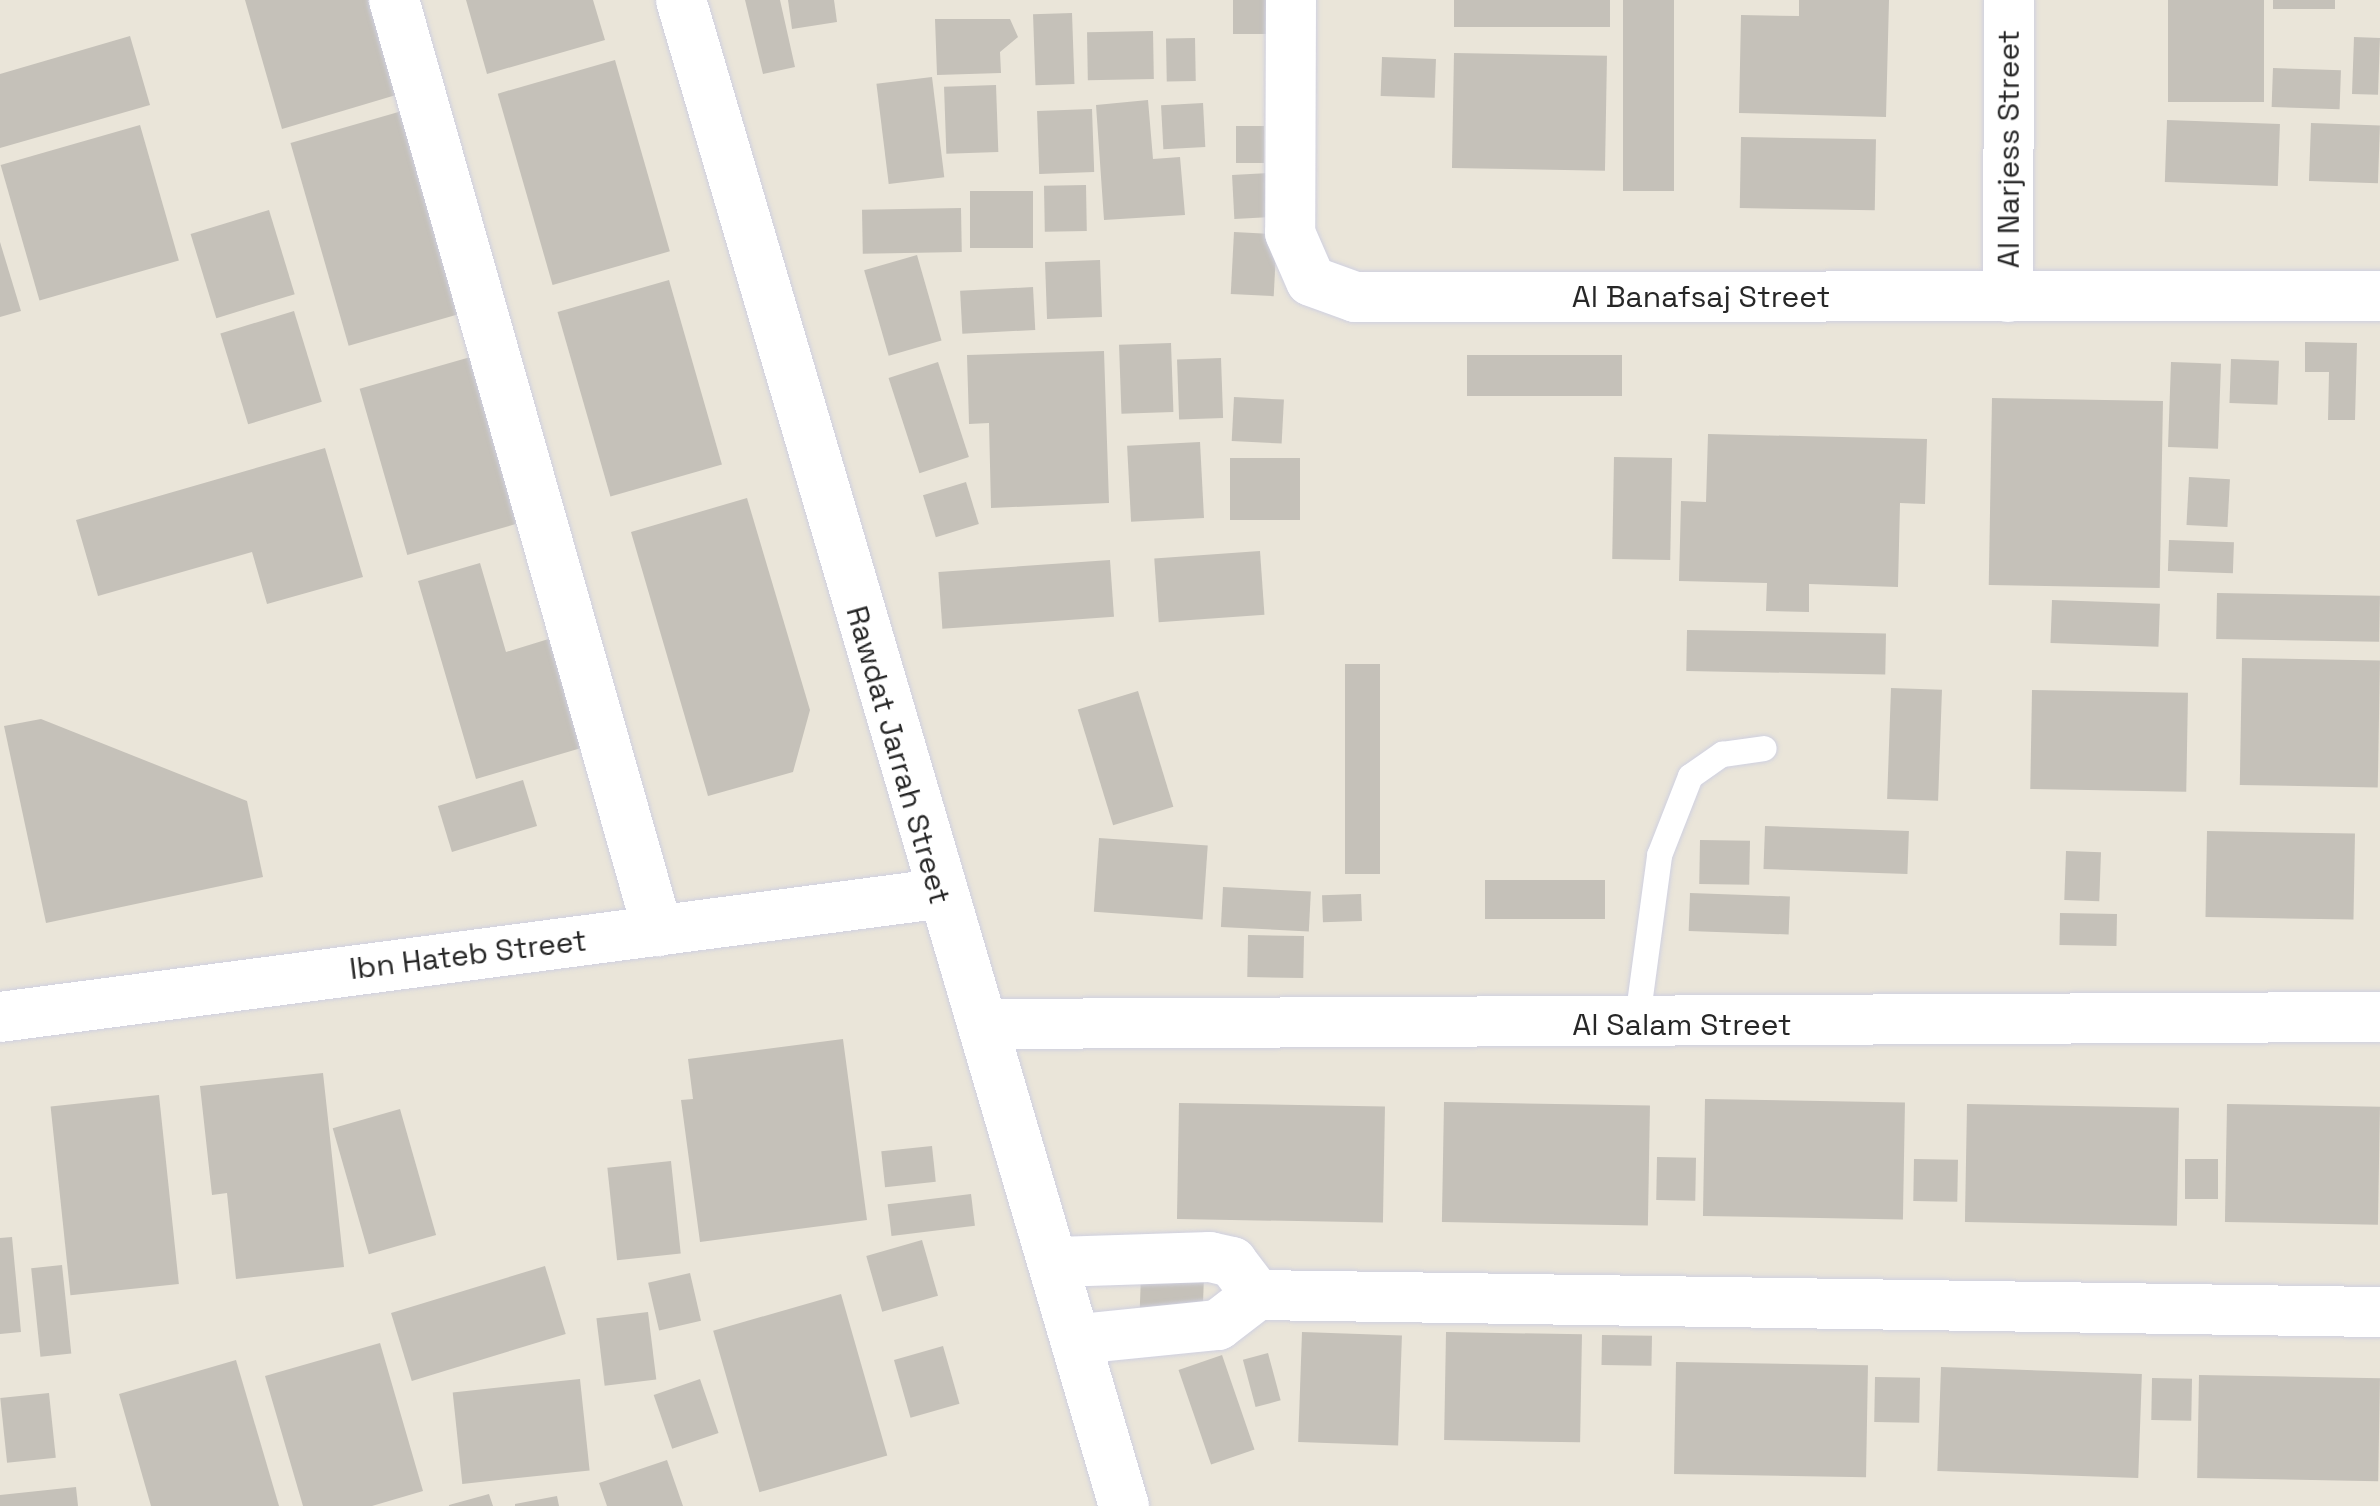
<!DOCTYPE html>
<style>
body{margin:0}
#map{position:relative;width:2380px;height:1506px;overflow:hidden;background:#eae5d9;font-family:"Space Grotesk",sans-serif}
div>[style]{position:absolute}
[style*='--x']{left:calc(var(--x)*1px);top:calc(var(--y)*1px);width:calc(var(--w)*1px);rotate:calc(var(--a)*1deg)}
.building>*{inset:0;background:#c5c1b9;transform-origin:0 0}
.roads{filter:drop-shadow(0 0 2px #cfd0e0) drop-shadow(0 0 2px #cfd0e0)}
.lane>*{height:25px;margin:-12.5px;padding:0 12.5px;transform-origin:12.5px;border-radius:12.5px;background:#fff}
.street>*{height:50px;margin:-25px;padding:0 25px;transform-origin:25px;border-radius:25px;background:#fff}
span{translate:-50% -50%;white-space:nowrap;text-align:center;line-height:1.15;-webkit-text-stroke:9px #fff;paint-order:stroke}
.street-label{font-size:30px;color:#272727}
</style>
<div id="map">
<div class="building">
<div style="clip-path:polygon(245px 0,368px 0,396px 95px,282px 129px)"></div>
<div style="clip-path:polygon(466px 0,593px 0,605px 40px,487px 74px)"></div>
<div style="clip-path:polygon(745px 0,780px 0,795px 67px,763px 74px)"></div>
<div style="clip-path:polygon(788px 0,834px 0,837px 22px,792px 29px)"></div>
<div style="left:1233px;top:0;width:35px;height:34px"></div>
<div style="left:1454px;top:0;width:156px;height:27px"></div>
<div style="left:1623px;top:0;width:51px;height:191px"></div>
<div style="clip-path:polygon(1799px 0,1889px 0,1886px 117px,1739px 113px,1741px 15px,1799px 16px)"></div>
<div style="left:2168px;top:0;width:96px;height:102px"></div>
<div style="left:2273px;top:0;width:62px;height:9px"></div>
<div style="left:1072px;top:13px;width:71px;height:39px;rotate:88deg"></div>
<div style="clip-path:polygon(935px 19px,1010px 19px,1018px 37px,1000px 52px,1001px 73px,937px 75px)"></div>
<div style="left:1153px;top:31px;width:48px;height:66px;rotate:89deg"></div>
<div style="clip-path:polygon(130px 36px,150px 105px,0 148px,0 74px)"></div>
<div style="left:2354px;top:37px;width:26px;height:57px;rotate:2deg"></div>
<div style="left:1195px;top:38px;width:43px;height:29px;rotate:89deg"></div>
<div style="left:1454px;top:53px;width:153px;height:115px;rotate:1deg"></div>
<div style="left:1382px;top:57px;width:54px;height:39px;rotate:2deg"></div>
<div style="left:615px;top:60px;width:199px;height:122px;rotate:74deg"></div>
<div style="left:2273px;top:68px;width:68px;height:39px;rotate:2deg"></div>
<div style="left:932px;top:77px;width:101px;height:56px;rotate:83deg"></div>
<div style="left:996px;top:85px;width:67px;height:52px;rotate:88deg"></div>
<div style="clip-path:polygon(1148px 100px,1153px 159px,1180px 157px,1185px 215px,1104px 220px,1096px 105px)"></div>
<div style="left:1203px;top:103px;width:44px;height:42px;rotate:87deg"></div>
<div style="left:1092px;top:109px;width:63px;height:55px;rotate:88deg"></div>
<div style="left:402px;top:111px;width:211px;height:116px;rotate:74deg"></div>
<div style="left:2167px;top:120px;width:113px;height:62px;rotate:2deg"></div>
<div style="left:2311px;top:123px;width:69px;height:58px;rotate:2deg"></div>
<div style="left:140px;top:125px;width:141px;height:145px;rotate:74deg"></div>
<div style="left:1236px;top:126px;width:28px;height:37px"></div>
<div style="left:1741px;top:137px;width:135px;height:71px;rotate:1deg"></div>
<div style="left:1269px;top:173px;width:44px;height:37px;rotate:87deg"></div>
<div style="left:1086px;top:185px;width:46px;height:42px;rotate:89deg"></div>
<div style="left:1033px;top:191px;width:57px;height:63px;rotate:90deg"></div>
<div style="left:961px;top:208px;width:44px;height:99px;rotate:89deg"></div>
<div style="left:269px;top:210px;width:88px;height:82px;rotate:73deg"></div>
<div style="left:1234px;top:232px;width:43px;height:62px;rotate:3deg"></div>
<div style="clip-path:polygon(0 242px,21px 311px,0 317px)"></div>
<div style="left:917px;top:255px;width:89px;height:55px;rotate:74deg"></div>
<div style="left:1100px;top:260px;width:57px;height:55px;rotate:88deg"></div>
<div style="left:669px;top:280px;width:192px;height:116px;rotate:74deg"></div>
<div style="left:1033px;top:287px;width:43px;height:73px;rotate:87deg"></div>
<div style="left:294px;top:311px;width:95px;height:77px;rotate:73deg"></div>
<div style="clip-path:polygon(2305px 342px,2357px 343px,2355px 420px,2328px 420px,2329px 372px,2305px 372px)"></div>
<div style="left:1171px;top:343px;width:69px;height:52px;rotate:88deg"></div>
<div style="clip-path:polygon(1104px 351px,1109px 503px,991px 508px,989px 423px,969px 424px,967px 355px)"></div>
<div style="left:1467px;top:355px;width:155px;height:41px"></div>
<div style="left:474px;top:356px;width:173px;height:119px;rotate:74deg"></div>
<div style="left:1221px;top:358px;width:60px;height:44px;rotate:88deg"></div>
<div style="left:2231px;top:359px;width:48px;height:44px;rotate:2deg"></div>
<div style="left:938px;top:362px;width:100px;height:52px;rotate:72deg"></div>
<div style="left:2171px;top:362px;width:50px;height:85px;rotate:2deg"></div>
<div style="left:1234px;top:397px;width:50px;height:44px;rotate:3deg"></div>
<div style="left:1992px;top:398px;width:171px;height:187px;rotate:1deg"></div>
<div style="clip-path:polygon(1708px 434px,1927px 439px,1925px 504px,1900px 503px,1898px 587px,1809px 584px,1809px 612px,1766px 611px,1767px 583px,1679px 581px,1681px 501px,1706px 502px)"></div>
<div style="left:1200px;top:442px;width:76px;height:73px;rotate:87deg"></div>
<div style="clip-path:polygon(325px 448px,363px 577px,267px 604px,252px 552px,98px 596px,76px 520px)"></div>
<div style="left:1614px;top:457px;width:58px;height:102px;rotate:1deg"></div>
<div style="left:1230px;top:458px;width:70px;height:62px"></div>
<div style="left:2189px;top:477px;width:41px;height:48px;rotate:3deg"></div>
<div style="left:966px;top:482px;width:44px;height:45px;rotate:73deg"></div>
<div style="clip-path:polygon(747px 498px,810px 710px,793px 772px,708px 796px,631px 532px)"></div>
<div style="left:2169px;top:540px;width:65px;height:31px;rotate:2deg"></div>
<div style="left:1260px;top:551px;width:64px;height:106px;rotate:86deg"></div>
<div style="left:1110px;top:560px;width:57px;height:172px;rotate:86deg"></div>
<div style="clip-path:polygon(480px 563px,506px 652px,555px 637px,588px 746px,476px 779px,418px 581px)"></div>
<div style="left:2217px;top:593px;width:163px;height:46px;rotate:1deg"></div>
<div style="left:2052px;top:600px;width:108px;height:43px;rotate:2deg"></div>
<div style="left:1687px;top:630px;width:199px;height:41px;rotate:1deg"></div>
<div style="left:2242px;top:658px;width:138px;height:127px;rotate:1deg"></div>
<div style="left:1345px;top:664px;width:35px;height:210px"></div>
<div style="left:1891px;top:688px;width:51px;height:111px;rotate:2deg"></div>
<div style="left:2032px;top:690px;width:156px;height:99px;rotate:1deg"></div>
<div style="left:1138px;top:691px;width:121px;height:63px;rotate:73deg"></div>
<div style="clip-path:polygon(41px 719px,247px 801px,263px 877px,46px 923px,4px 726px)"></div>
<div style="left:523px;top:780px;width:48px;height:89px;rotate:73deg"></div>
<div style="left:1765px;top:826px;width:144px;height:43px;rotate:2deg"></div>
<div style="left:2207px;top:831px;width:148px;height:86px;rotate:1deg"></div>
<div style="left:1099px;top:838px;width:109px;height:74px;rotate:4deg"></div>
<div style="left:1700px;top:840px;width:50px;height:44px;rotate:1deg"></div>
<div style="left:2066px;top:851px;width:35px;height:49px;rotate:2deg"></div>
<div style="left:1485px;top:880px;width:120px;height:39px"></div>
<div style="left:1223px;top:887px;width:88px;height:40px;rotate:3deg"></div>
<div style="left:1690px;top:893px;width:100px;height:38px;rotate:2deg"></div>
<div style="left:1361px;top:894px;width:27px;height:39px;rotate:88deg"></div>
<div style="left:2060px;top:913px;width:57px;height:32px;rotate:1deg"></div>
<div style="left:1248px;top:935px;width:56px;height:42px;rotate:1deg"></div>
<div style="clip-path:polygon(843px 1039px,867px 1220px,700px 1242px,681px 1100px,693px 1099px,688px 1059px)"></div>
<div style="clip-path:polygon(323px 1073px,344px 1267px,236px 1279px,227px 1193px,212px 1195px,200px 1086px)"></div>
<div style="left:159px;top:1095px;width:190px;height:109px;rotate:84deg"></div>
<div style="left:1705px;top:1099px;width:200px;height:117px;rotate:1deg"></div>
<div style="left:1444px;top:1102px;width:206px;height:120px;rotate:1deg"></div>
<div style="left:1179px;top:1103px;width:206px;height:116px;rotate:1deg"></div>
<div style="left:1967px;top:1104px;width:212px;height:118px;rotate:1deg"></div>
<div style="left:2227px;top:1104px;width:153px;height:118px;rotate:1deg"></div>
<div style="left:400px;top:1109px;width:131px;height:70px;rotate:74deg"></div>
<div style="left:932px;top:1146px;width:36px;height:51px;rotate:84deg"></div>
<div style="left:1657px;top:1157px;width:39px;height:43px;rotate:1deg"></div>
<div style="left:1914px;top:1159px;width:44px;height:42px;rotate:1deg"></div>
<div style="left:2185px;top:1159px;width:33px;height:40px"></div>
<div style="left:671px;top:1161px;width:93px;height:64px;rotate:84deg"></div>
<div style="left:971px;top:1194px;width:32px;height:84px;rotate:83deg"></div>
<div style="clip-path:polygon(12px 1237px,21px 1332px,0 1334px,0 1238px)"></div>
<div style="left:922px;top:1240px;width:58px;height:58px;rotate:74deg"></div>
<div style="left:62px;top:1265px;width:89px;height:31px;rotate:84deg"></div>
<div style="left:545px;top:1266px;width:71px;height:161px;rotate:73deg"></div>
<div style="left:690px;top:1273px;width:49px;height:43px;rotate:77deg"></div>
<div style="left:1141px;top:1274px;width:63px;height:34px;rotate:2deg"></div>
<div style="left:841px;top:1294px;width:168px;height:133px;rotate:74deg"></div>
<div style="left:648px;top:1312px;width:68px;height:52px;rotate:83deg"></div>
<div style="left:1302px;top:1332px;width:100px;height:110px;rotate:2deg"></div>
<div style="left:1446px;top:1332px;width:136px;height:108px;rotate:1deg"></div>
<div style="left:1602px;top:1335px;width:50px;height:30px;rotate:1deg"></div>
<div style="clip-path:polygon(380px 1343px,423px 1491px,372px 1506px,303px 1506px,265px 1376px)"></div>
<div style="left:943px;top:1346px;width:60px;height:51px;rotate:74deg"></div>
<div style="left:1268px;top:1353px;width:49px;height:26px;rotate:75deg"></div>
<div style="left:1222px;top:1355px;width:100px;height:46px;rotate:71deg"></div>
<div style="clip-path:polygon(236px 1360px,279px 1506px,151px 1506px,119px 1394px)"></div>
<div style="left:1676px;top:1362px;width:192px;height:112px;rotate:1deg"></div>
<div style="left:1941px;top:1367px;width:201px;height:104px;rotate:2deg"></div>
<div style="left:2199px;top:1375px;width:181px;height:103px;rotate:1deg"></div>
<div style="left:1875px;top:1377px;width:45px;height:45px;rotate:1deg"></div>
<div style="left:2152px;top:1378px;width:40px;height:42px;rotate:1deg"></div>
<div style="left:580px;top:1379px;width:92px;height:128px;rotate:84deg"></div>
<div style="left:700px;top:1379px;width:57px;height:49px;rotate:71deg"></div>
<div style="left:49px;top:1393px;width:65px;height:49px;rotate:84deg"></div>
<div style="clip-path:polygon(667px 1460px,683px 1506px,607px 1506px,599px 1483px)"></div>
<div style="clip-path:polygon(76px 1487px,78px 1506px,0 1506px,0 1495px)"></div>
<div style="clip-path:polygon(489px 1494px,493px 1506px,449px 1506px,449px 1505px)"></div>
<div style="clip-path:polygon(557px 1496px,559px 1506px,515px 1506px,515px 1504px)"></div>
</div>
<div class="roads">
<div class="lane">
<div style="--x:1636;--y:1026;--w:173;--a:-82.3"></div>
<div style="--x:1659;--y:855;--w:85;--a:-68.6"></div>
<div style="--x:1690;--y:776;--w:39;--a:-35"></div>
<div style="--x:1722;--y:754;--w:42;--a:-8.1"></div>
</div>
<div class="street">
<div style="--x:394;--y:0;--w:968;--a:74.17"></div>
<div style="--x:681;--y:0;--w:1570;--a:73.61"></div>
<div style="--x:1291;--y:0;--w:233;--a:90.2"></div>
<div style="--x:1290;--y:233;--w:52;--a:66.4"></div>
<div style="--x:1311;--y:281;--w:47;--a:20"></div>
<div style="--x:1355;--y:297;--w:1025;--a:-0.06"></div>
<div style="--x:2008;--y:297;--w:297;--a:-89.8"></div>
<div style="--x:0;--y:1017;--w:945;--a:-7.48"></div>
<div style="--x:985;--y:1024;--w:1395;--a:-0.29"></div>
<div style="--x:1057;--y:1262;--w:153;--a:-1.9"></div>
<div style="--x:1210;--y:1257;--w:23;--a:13"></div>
<div style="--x:1232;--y:1262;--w:41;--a:52.9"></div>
<div style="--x:1257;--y:1295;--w:1123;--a:0.87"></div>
<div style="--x:1079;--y:1339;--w:140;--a:-5.8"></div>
<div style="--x:1218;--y:1325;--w:49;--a:-37.6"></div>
</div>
</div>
<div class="street-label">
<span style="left:2009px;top:149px;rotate:-90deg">Al Narjess Street</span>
<span style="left:1701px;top:297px">Al Banafsaj Street</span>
<span style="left:898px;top:755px;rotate:74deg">Rawdat Jarrah Street</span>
<span style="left:468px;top:955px;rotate:-7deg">Ibn Hateb Street</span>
<span style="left:1682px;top:1025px">Al Salam Street</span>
</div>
</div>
